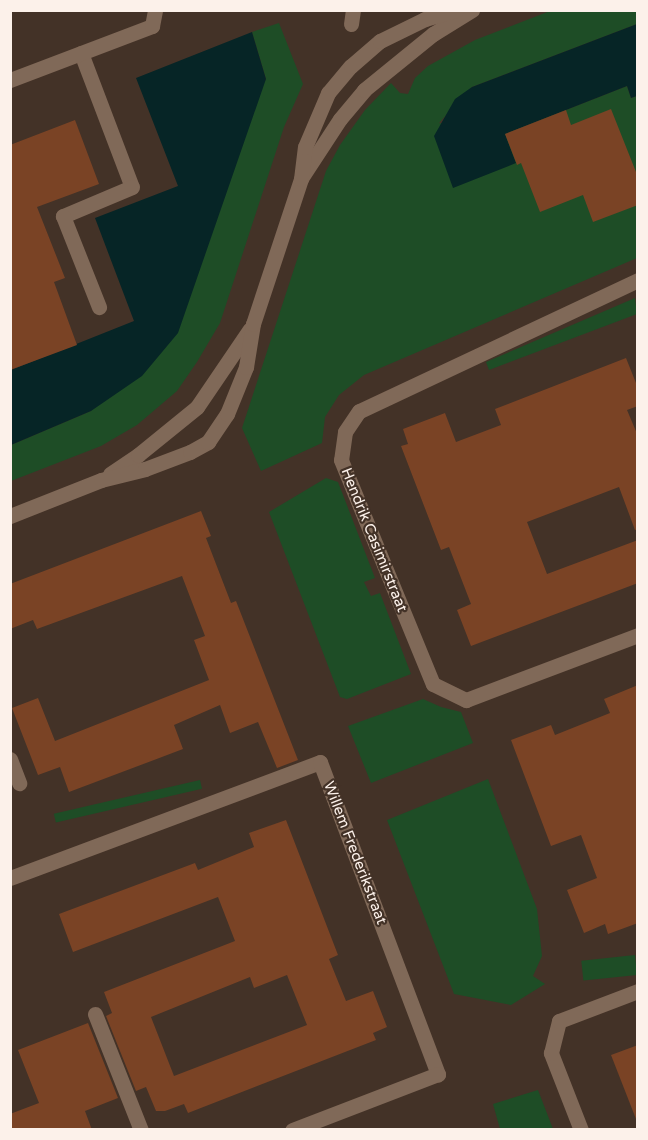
<!DOCTYPE html>
<style>
body{margin:0}
#map{position:relative;width:648px;height:1140px;overflow:hidden;background:#433227;font-family:"Varela Round",sans-serif}
div>[style]{position:absolute}
[style*='--x']{left:calc(var(--x)*1px);top:calc(var(--y)*1px);width:calc(var(--w)*1px);rotate:calc(var(--a)*1deg)}
.green>*{inset:0;background:#1e4d26;transform-origin:0 0}
.water>*{inset:0;background:#062526}
.building>*{inset:0;background:#7a4325}
.minor>*{height:15px;margin:-7.5px;padding:0 7.5px;transform-origin:7.5px;border-radius:7.5px;background:#806958}
span{translate:-50% -50%;white-space:nowrap;text-align:center;line-height:1.15;-webkit-text-stroke:4.5px #433227;paint-order:stroke}
.street-label{font-size:15px;color:#fcf1ea}
.frame{position:absolute;inset:0;border:12px solid #fcf1ea;pointer-events:none}
</style>
<div id="map">
<div class="green">
<div style="clip-path:polygon(550px 11px,637px 11px,637px 24px,472px 87px,439px 123px,505px 134px,627px 86px,631px 98px,637px 96px,637px 258px,364px 375px,339px 395px,325px 417px,322px 443px,261px 471px,242px 428px,326px 171px,340px 145px,365px 110px,391px 83px,400px 93px,408px 94px,415px 78px,428px 66px,475px 40px)"></div>
<div style="clip-path:polygon(279px 23px,303px 84px,284px 127px,220px 323px,197px 362px,177px 391px,137px 425px,101px 446px,11px 481px,11px 445px,91px 411px,266px 79px,252px 32px)"></div>
<div style="clip-path:polygon(635px 298px,637px 314px,489px 370px,486px 362px)"></div>
<div style="clip-path:polygon(326px 478px,338px 482px,375px 578px,364px 582px,371px 596px,380px 593px,411px 674px,347px 699px,340px 697px,269px 512px)"></div>
<div style="clip-path:polygon(423px 699px,441px 707px,461px 712px,473px 743px,371px 783px,348px 726px)"></div>
<div style="clip-path:polygon(488px 779px,537px 909px,542px 956px,533px 976px,545px 984px,511px 1005px,454px 994px,387px 820px)"></div>
<div style="left:200px;top:780px;width:9px;height:150px;rotate:77deg"></div>
<div style="left:635px;top:955px;width:20px;height:54px;rotate:84deg"></div>
<div style="clip-path:polygon(538px 1090px,553px 1129px,500px 1129px,493px 1104px)"></div>
</div>
<div class="water">
<div style="clip-path:polygon(637px 24px,637px 96px,631px 98px,627px 86px,505px 134px,516px 163px,453px 188px,434px 136px,455px 99px,472px 87px)"></div>
<div style="clip-path:polygon(252px 32px,266px 79px,178px 333px,142px 376px,91px 411px,11px 445px,11px 370px,134px 321px,95px 218px,178px 186px,136px 78px)"></div>
</div>
<div class="building">
<div style="clip-path:polygon(611px 109px,638px 177px,638px 205px,593px 222px,583px 195px,540px 212px,521px 163px,517px 165px,505px 134px,566px 110px,571px 125px)"></div>
<div style="clip-path:polygon(75px 120px,99px 184px,37px 207px,65px 278px,54px 282px,77px 345px,10px 370px,10px 145px)"></div>
<div style="clip-path:polygon(626px 358px,638px 388px,638px 406px,627px 410px,638px 436px,638px 529px,635px 530px,619px 487px,527px 522px,547px 574px,638px 540px,638px 583px,471px 646px,457px 610px,471px 604px,449px 547px,441px 550px,401px 446px,408px 444px,403px 429px,445px 413px,456px 442px,501px 425px,495px 409px)"></div>
<div style="clip-path:polygon(201px 511px,211px 536px,206px 538px,231px 603px,236px 601px,298px 760px,277px 768px,258px 722px,230px 733px,220px 705px,174px 725px,183px 749px,154px 760px,69px 792px,60px 767px,38px 775px,12px 708px,38px 698px,55px 741px,209px 680px,194px 640px,205px 636px,182px 576px,37px 629px,33px 620px,10px 629px,10px 584px)"></div>
<div style="clip-path:polygon(638px 685px,638px 923px,608px 934px,605px 924px,584px 933px,567px 890px,597px 878px,581px 835px,551px 846px,511px 740px,551px 725px,555px 735px,610px 713px,604px 699px)"></div>
<div style="clip-path:polygon(evenodd,286px 820px,338px 955px,329px 959px,346px 1001px,373px 991px,387px 1027px,373px 1033px,376px 1040px,188px 1113px,184px 1104px,165px 1111px,156px 1111px,146px 1087px,136px 1091px,106px 1016px,112px 1013px,104px 992px,235px 941px,218px 897px,73px 952px,59px 914px,195px 863px,198px 870px,254px 847px,249px 833px,286px 820px,287px 975px,307px 1025px,174px 1076px,151px 1017px,250px 977px,254px 988px,287px 975px)"></div>
<div style="clip-path:polygon(88px 1023px,118px 1098px,85px 1111px,92px 1130px,10px 1130px,10px 1114px,39px 1103px,18px 1050px)"></div>
<div style="clip-path:polygon(638px 1045px,638px 1119px,636px 1119px,611px 1055px)"></div>
</div>
<div class="minor">
<div style="--x:351;--y:24;--w:14;--a:-82"></div>
<div style="--x:81;--y:53;--w:143;--a:69.2"></div>
<div style="--x:132;--y:187;--w:75;--a:157.2"></div>
<div style="--x:63;--y:216;--w:98;--a:68.4"></div>
<div style="--x:10;--y:80;--w:152;--a:-20.8"></div>
<div style="--x:152;--y:26;--w:16;--a:-79"></div>
<div style="--x:302;--y:177;--w:69;--a:-56.8"></div>
<div style="--x:340;--y:119;--w:38;--a:-50"></div>
<div style="--x:364;--y:90;--w:89;--a:-39.1"></div>
<div style="--x:433;--y:34;--w:46;--a:-31.6"></div>
<div style="--x:638;--y:280;--w:308;--a:154.8"></div>
<div style="--x:359;--y:411;--w:25;--a:124"></div>
<div style="--x:345;--y:432;--w:28;--a:98"></div>
<div style="--x:341;--y:460;--w:242;--a:67.7"></div>
<div style="--x:433;--y:684;--w:37;--a:26"></div>
<div style="--x:466;--y:700;--w:184;--a:-20.7"></div>
<div style="--x:110;--y:474;--w:34;--a:-34"></div>
<div style="--x:138;--y:455;--w:76;--a:-39.1"></div>
<div style="--x:197;--y:407;--w:94;--a:-55.8"></div>
<div style="--x:10;--y:516;--w:98;--a:-21.6"></div>
<div style="--x:101;--y:480;--w:45;--a:-14"></div>
<div style="--x:145;--y:469;--w:48;--a:-20.7"></div>
<div style="--x:190;--y:452;--w:21;--a:-29"></div>
<div style="--x:208;--y:442;--w:34;--a:-56"></div>
<div style="--x:227;--y:414;--w:51;--a:-68"></div>
<div style="--x:246;--y:367;--w:44;--a:-80.8"></div>
<div style="--x:253;--y:324;--w:153;--a:-71.7"></div>
<div style="--x:301;--y:179;--w:32;--a:-83"></div>
<div style="--x:305;--y:147;--w:59;--a:-66.9"></div>
<div style="--x:328;--y:93;--w:35;--a:-50"></div>
<div style="--x:351;--y:66;--w:38;--a:-41"></div>
<div style="--x:380;--y:41;--w:50;--a:-26.1"></div>
<div style="--x:425;--y:19;--w:33;--a:-16"></div>
<div style="--x:10;--y:759;--w:26;--a:69"></div>
<div style="--x:10;--y:878;--w:331;--a:-20.5"></div>
<div style="--x:320;--y:762;--w:334;--a:69.3"></div>
<div style="--x:438;--y:1074;--w:156;--a:159"></div>
<div style="--x:95;--y:1014;--w:125;--a:68.4"></div>
<div style="--x:581;--y:1130;--w:83;--a:-111.3"></div>
<div style="--x:551;--y:1053;--w:33;--a:-76"></div>
<div style="--x:559;--y:1021;--w:85;--a:-20.8"></div>
</div>
<div class="street-label">
<span style="left:374px;top:540px;rotate:68deg">Hendrik Casimirstraat</span>
<span style="left:355px;top:853px;rotate:69deg">Willem Frederikstraat</span>
</div>
<div class="frame"></div>
</div>
